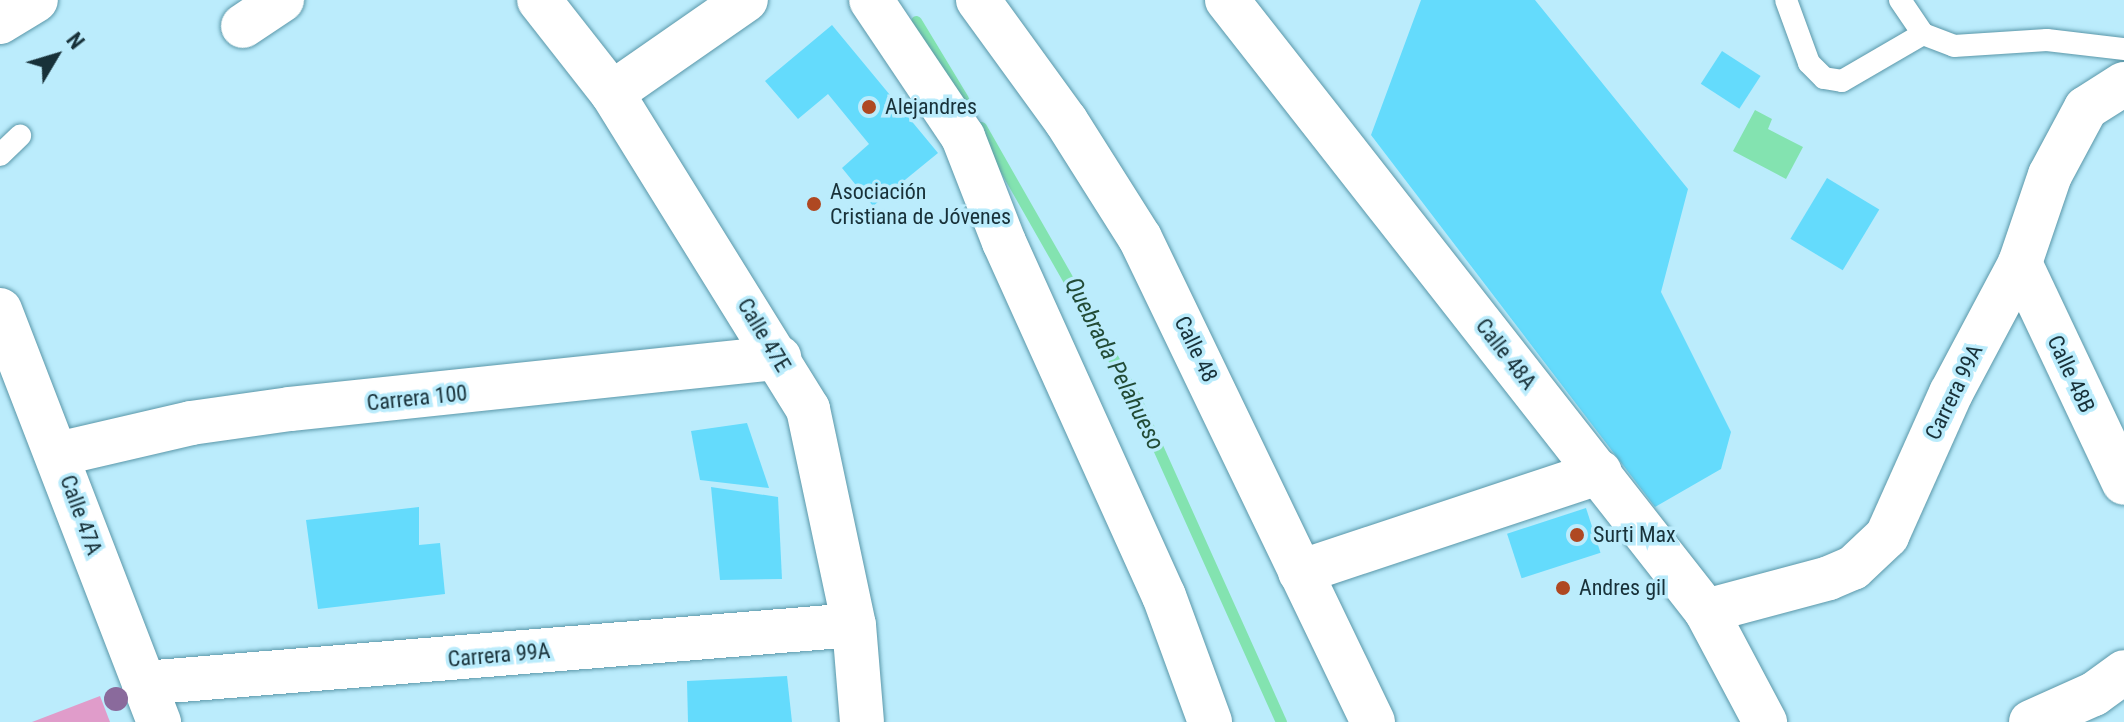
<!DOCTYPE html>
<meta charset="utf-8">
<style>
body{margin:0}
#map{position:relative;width:2124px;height:722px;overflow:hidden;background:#bbecfc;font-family:"Roboto Condensed",sans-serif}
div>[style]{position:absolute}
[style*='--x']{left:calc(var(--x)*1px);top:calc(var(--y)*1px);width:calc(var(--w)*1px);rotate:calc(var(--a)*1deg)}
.green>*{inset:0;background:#e09cca}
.water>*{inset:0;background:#83e3b0}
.stream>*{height:11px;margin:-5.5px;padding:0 5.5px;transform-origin:5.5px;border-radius:5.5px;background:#83e3b0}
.building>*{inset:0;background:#64dbfc;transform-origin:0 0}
.roads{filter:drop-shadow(0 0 2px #5a97a9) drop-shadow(0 0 2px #5a97a9)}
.lane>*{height:22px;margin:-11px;padding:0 11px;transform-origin:11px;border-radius:11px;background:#fff}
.street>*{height:44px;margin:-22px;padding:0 22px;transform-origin:22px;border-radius:22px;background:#fff}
.trees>*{width:24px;height:24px;margin:-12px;border-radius:50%;background:#8a6a9c}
.dots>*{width:22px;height:22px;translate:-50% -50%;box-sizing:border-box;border:4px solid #bbecfc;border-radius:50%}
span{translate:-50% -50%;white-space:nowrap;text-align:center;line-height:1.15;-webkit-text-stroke:7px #bbecfc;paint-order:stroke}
.poi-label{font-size:22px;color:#183139}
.left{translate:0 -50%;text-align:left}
.street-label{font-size:22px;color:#183139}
.water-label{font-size:24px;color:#224b36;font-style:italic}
.north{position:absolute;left:16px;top:16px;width:80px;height:80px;-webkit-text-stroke:6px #bbecfc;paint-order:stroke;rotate:52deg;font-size:22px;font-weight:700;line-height:32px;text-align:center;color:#183139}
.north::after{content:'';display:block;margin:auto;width:28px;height:36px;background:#183139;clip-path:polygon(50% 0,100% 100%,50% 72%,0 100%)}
</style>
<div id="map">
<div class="green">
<div style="clip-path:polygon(100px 696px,110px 722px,32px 722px)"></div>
</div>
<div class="water">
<div style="clip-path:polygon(1755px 110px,1772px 119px,1768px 129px,1803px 147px,1786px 179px,1733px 151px)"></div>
</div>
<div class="stream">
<div style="--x:916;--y:21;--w:91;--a:58.9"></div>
<div style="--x:981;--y:127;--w:311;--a:60.3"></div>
<div style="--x:1135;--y:397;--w:356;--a:65.8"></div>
</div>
<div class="building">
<div style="clip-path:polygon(1421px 0,1535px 0,1688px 189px,1661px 292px,1731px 432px,1721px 469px,1655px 507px,1371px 135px)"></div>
<div style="clip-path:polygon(832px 25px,938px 153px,873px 206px,842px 168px,869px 144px,828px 94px,798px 119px,765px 81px)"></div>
<div style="left:1722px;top:51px;width:46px;height:39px;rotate:33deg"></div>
<div style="left:1827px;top:178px;width:61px;height:71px;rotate:31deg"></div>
<div style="clip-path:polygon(747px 423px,769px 488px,700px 480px,691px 431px)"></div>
<div style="clip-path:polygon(711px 487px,778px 497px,782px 579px,720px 580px)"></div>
<div style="clip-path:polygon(419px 507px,419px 545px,440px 543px,445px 594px,318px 609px,306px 520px)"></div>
<div style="left:1586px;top:508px;width:47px;height:83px;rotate:72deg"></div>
<div style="clip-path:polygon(787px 676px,792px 722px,688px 722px,687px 681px)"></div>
</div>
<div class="roads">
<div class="lane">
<div style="--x:1786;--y:0;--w:67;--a:69.9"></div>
<div style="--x:1809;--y:63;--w:21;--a:45"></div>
<div style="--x:1824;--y:78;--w:18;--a:9"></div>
<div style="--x:1842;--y:81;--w:94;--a:-30.1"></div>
<div style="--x:1900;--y:0;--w:41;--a:55.9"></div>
<div style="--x:1923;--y:34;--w:33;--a:21"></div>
<div style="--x:1954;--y:46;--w:93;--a:-3.7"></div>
<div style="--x:2047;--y:40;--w:78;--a:6.7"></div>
<div style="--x:0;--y:155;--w:28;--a:-44"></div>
</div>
<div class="street">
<div style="--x:539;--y:0;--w:118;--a:51.9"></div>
<div style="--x:612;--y:93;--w:372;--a:58.2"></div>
<div style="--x:808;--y:409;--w:221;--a:78"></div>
<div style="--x:854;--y:625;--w:97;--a:85.3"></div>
<div style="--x:871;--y:0;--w:165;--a:56.1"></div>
<div style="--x:963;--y:137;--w:113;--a:68.7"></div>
<div style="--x:1004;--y:242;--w:388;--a:65.7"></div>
<div style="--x:1164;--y:596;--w:134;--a:69.9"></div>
<div style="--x:978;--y:0;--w:150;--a:54"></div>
<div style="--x:1066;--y:121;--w:138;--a:57.7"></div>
<div style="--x:1140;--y:238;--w:537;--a:64.29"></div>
<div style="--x:1227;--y:0;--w:776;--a:51.9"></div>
<div style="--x:1706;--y:611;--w:126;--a:62"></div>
<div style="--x:0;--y:22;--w:42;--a:-31.4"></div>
<div style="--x:243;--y:26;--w:47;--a:-33.7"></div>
<div style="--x:612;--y:93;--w:163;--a:-34.8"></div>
<div style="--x:2020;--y:263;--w:243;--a:64.7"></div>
<div style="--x:0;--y:310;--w:442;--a:68.9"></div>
<div style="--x:58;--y:454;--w:137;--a:-13.1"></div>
<div style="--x:191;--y:423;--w:100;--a:-8"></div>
<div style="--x:290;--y:409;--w:492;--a:-6"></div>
<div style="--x:1300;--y:572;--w:316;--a:-18.4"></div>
<div style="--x:1706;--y:611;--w:127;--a:-15"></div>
<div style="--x:1829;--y:578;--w:26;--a:-23"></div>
<div style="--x:1853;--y:568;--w:47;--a:-43.3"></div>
<div style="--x:1887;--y:536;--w:157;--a:-65.9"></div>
<div style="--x:1951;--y:393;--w:147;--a:-62"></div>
<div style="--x:2020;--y:263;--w:93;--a:-71.2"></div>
<div style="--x:2050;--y:175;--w:76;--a:-61.8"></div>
<div style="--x:2086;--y:108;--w:45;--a:-32.3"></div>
<div style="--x:144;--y:683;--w:712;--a:-4.67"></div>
<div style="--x:2031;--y:722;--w:69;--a:-24"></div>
<div style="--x:2094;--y:694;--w:37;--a:-36"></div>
</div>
</div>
<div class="trees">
<div style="left:116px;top:699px"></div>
</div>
<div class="dots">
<div style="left:869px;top:107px;background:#af4822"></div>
<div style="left:814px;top:204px;background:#af4822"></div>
<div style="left:1577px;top:535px;background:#af4822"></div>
<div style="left:1563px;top:588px;background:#af4822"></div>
</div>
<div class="poi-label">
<span class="left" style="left:885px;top:107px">Alejandres</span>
<span class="left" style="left:830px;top:204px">Asociación<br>Cristiana de Jóvenes</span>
<span class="left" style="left:1593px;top:535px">Surti Max</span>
<span class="left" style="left:1579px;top:588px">Andres gil</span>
</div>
<div class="street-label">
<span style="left:764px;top:335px;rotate:59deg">Calle 47E</span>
<span style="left:1196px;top:349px;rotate:64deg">Calle 48</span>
<span style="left:1506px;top:354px;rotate:52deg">Calle 48A</span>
<span style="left:2071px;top:374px;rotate:65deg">Calle 48B</span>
<span style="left:1954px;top:392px;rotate:-64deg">Carrera 99A</span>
<span style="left:417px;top:398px;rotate:-6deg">Carrera 100</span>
<span style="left:81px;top:515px;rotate:70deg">Calle 47A</span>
<span style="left:499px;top:655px;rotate:-5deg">Carrera 99A</span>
</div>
<div class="water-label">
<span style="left:1114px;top:364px;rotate:63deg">Quebrada Pelahueso</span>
</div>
<div class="north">N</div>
</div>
